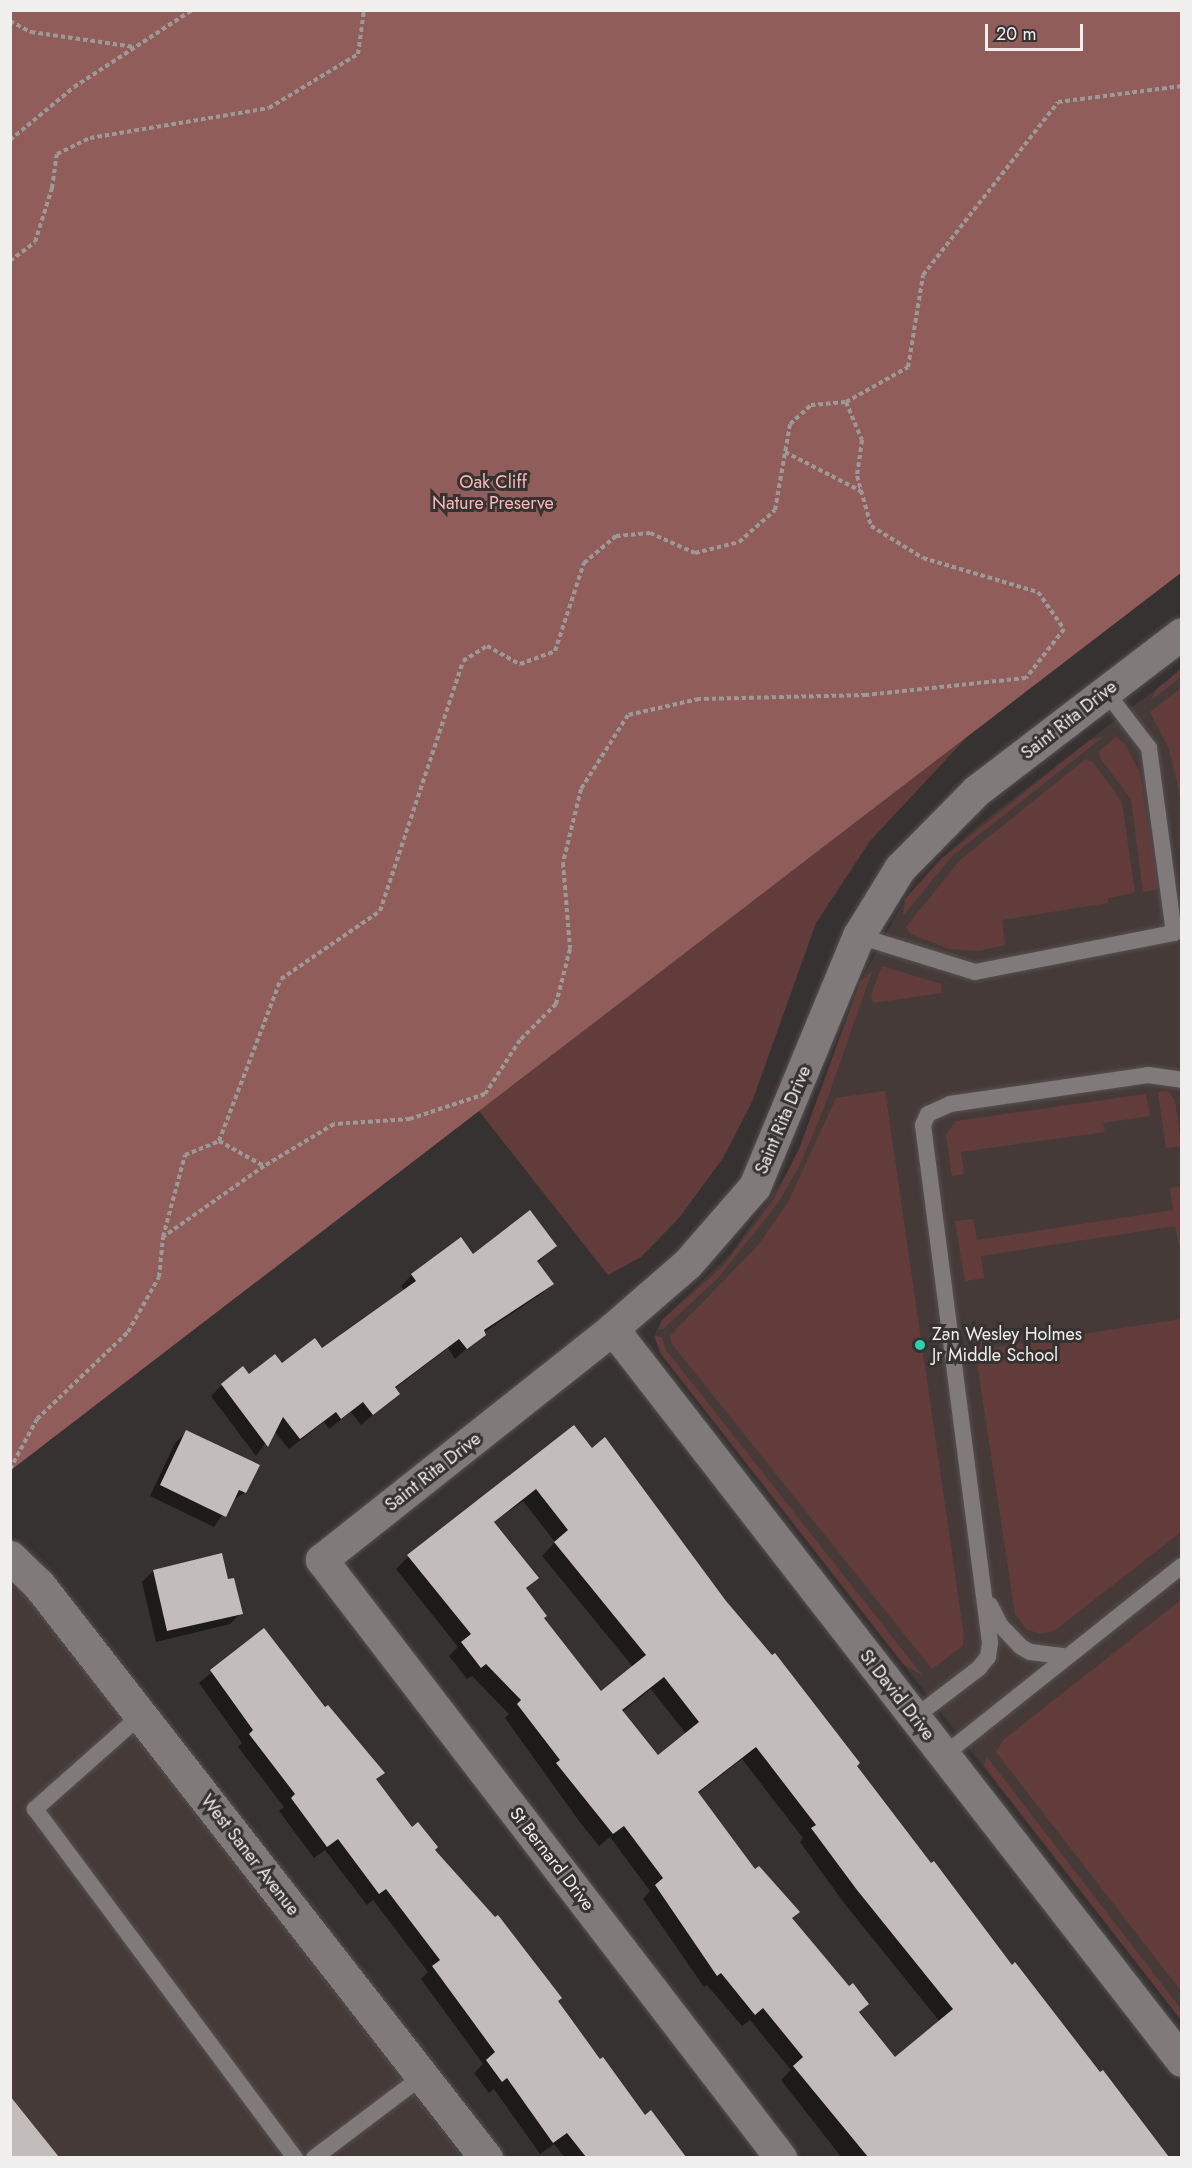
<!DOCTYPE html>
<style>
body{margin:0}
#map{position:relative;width:1192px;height:2168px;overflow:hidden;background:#373232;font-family:Jost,sans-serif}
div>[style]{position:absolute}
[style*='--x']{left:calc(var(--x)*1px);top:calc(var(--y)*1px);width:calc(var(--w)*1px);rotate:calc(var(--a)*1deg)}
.built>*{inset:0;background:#463a39}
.green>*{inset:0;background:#623c3a}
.forest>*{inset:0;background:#915d5a}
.shadow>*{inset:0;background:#0007}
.building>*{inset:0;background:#c2bcbb}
.path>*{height:4px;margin-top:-2px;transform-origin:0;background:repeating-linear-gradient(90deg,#9d9999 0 4.5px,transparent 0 7.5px)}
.roads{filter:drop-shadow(0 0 2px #555151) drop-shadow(0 0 2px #555151)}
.lane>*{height:16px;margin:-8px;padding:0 8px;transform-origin:8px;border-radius:8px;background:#807a7a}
.street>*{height:32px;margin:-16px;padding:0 16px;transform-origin:16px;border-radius:16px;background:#807a7a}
.secondary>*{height:33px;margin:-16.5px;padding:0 16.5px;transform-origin:16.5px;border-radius:16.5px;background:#807a7a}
.dots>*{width:16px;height:16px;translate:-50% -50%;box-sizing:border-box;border:3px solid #373232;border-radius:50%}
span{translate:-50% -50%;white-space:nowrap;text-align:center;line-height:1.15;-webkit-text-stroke:6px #373232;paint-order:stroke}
.park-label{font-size:18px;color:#fab7b3}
.street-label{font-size:18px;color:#f1eeee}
.poi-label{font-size:18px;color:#f1eeee}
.left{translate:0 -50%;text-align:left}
.frame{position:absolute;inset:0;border:12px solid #f1eeee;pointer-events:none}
.scale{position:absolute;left:985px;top:24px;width:98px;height:27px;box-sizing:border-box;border:3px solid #f1eeee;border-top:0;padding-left:8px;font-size:18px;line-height:21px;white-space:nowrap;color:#f1eeee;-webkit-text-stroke:4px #373232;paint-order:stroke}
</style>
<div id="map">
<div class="built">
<div style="clip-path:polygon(1181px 670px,1181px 2020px,661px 1354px,654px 1336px,662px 1320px,732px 1252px,793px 1165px,860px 982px,905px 899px,941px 859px,980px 824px)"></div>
<div style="clip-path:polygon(11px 1574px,462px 2157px,11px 2157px)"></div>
</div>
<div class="green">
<div style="clip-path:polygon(1181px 669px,1181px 677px,1150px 701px,1157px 689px)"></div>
<div style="clip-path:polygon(1181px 688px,1181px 801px,1169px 749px,1150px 712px)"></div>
<div style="clip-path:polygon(967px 737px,870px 841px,816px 923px,752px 1102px,723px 1158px,679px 1218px,641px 1257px,608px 1275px,479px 1111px)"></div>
<div style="clip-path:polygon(1103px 737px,952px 856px,903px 916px,905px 899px,941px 859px,1090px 740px)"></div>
<div style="clip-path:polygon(1116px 737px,1125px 744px,1140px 772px,1158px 889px,1143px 892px,1131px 799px,1100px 758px,1099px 751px)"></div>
<div style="clip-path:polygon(1086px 759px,1093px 762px,1122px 802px,1135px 893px,1108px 898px,1108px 903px,1002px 920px,1005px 945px,978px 951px,949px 949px,911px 934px,906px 927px,960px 860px)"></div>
<div style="clip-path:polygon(882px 966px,941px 984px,942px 993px,873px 1003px,871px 995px)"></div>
<div style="clip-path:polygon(872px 971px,826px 1103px,799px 1167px,778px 1203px,718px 1278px,663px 1329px,658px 1329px,662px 1320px,723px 1266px,773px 1200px,800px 1147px,860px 982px)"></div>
<div style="clip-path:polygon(885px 1091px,964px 1636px,963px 1646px,932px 1669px,672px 1344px,670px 1336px,759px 1244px,788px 1202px,836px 1098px)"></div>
<div style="clip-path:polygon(1168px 1091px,1175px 1100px,1181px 1146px,1166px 1148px,1158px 1092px)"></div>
<div style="clip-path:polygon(1146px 1094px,1150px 1116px,1103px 1123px,1105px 1132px,961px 1152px,964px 1174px,952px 1176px,946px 1135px,956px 1121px)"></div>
<div style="clip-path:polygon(1181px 1186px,1181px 1253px,1175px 1226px,981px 1256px,984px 1278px,965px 1281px,955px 1221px,973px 1219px,977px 1240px,1173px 1210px,1170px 1188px)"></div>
<div style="clip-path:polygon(1181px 1319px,1181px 1532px,1054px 1631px,1040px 1634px,1026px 1629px,1015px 1614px,973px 1336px,991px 1333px,992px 1348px)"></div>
<div style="clip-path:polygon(654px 1336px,662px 1337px,666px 1350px,923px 1676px,904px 1665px,661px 1354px)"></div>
<div style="clip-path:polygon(1181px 1600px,1181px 1991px,996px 1752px,1003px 1740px)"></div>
<div style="clip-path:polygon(987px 1757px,1181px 2009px,1181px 2020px,984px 1766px)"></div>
</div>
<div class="forest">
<div style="clip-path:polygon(11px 10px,1181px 11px,1182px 572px,11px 1470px)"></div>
</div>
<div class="shadow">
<div style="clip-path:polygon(555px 1246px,537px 1263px,552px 1283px,541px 1294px,483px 1333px,455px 1359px,448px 1348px,394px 1389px,398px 1394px,361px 1425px,351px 1412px,329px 1429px,324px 1422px,289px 1449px,274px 1431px,256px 1456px,211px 1396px,222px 1385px,322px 1350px,405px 1291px,401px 1286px,412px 1275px,473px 1256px)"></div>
<div style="clip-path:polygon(186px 1432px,245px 1492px,231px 1502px,214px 1527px,150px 1496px,175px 1443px)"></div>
<div style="clip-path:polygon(evenodd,592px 1450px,725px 1602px,1011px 1967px,1014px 1964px,1167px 2158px,842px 2158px,781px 2080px,791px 2070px,750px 2020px,742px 2026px,707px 1985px,704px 1987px,643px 1899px,650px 1891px,610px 1837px,599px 1846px,579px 1821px,505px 1718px,509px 1714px,472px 1676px,467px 1679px,449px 1656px,458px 1647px,396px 1569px,408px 1557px,592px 1450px,523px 1501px,555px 1542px,542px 1556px,633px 1667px,601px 1693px,543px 1618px,525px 1590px,537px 1578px,493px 1523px,523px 1501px,592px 1450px,651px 1689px,686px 1734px,658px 1757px,622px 1712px,651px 1689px,592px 1450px,742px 1759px,803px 1838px,800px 1842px,844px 1903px,940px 2022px,895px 2059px,697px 1794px,742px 1759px)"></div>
<div style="clip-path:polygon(153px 1571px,227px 1581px,241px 1613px,230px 1624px,156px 1642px,142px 1582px)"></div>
<div style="clip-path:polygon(264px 1630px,325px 1709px,383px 1773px,375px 1780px,412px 1829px,556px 2001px,645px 2117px,651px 2113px,686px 2158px,565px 2158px,554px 2144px,540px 2154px,494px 2089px,489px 2093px,474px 2073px,483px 2064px,421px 1979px,428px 1972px,373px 1900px,367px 1905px,325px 1850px,314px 1858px,279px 1811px,284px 1807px,238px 1747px,242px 1743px,199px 1683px)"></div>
<div style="clip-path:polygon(10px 2098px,57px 2158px,10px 2158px)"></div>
</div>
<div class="building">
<div style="clip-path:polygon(530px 1210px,557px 1246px,537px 1261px,554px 1284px,484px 1330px,486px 1335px,467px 1349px,459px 1339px,395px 1387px,400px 1394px,373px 1415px,363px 1402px,341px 1419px,336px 1412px,300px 1439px,283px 1417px,268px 1447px,221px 1384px,243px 1366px,249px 1374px,275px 1354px,282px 1363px,315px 1338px,322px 1348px,416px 1281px,411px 1274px,461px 1237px,473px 1254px)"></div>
<div style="clip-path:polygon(evenodd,574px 1425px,592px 1448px,605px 1437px,726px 1601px,772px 1655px,775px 1653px,860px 1763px,857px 1766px,931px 1863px,934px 1861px,1012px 1965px,1015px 1962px,1100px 2072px,1103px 2070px,1169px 2157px,868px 2157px,793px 2066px,803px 2057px,763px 2008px,755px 2015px,721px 1973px,717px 1976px,655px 1885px,663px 1878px,624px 1826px,613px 1834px,556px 1763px,560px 1760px,517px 1704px,521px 1700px,486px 1664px,481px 1668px,461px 1642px,471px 1634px,407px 1555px,574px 1425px,536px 1489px,568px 1530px,554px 1542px,646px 1655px,601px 1691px,544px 1618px,547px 1616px,526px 1588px,539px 1578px,494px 1522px,536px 1489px,574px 1425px,664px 1677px,699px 1722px,658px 1755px,622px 1710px,664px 1677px,574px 1425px,756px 1747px,816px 1825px,811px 1828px,857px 1890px,953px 2009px,895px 2057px,859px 2012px,869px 2004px,853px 1983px,849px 1986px,792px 1918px,800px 1912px,759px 1866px,755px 1869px,698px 1792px,756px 1747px)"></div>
<div style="clip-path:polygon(186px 1430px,260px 1465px,246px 1493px,239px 1490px,226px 1517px,160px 1485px)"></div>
<div style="clip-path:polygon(222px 1553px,228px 1579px,234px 1578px,243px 1614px,167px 1631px,153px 1570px)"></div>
<div style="clip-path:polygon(264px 1628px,325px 1707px,328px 1705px,385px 1773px,376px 1779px,412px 1827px,418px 1822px,438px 1847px,435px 1850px,495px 1917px,498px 1915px,562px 1998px,558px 2001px,600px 2059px,603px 2057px,645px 2115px,651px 2110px,686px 2157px,586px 2157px,567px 2133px,553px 2143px,507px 2078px,502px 2082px,486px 2060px,495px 2052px,432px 1966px,440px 1960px,386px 1889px,379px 1894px,338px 1839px,327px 1847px,291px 1798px,295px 1794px,249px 1734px,253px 1730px,210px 1670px)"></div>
<div style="clip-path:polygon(10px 2096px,59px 2157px,10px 2157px)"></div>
</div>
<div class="path">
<div style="--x:10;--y:21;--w:24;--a:28"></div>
<div style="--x:31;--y:32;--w:105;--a:8.2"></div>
<div style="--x:10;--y:140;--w:83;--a:-39.6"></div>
<div style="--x:74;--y:87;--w:141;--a:-33.1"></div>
<div style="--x:10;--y:261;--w:31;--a:-37"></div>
<div style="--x:35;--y:242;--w:57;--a:-72.5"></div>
<div style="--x:52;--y:188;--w:34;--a:-82"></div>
<div style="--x:57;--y:154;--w:37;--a:-26"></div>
<div style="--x:90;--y:138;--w:181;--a:-9.5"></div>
<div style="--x:269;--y:108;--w:104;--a:-31.2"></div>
<div style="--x:358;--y:54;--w:44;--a:-82.2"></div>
<div style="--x:846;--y:402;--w:71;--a:-29.4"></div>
<div style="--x:908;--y:367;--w:93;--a:-80.7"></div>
<div style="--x:923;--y:275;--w:219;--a:-52"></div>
<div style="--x:1058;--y:102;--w:125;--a:-7.4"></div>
<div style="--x:785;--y:452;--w:85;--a:27.2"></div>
<div style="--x:219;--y:1141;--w:51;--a:29.1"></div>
<div style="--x:10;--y:1469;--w:57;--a:-61.6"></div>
<div style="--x:37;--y:1419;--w:126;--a:-43.7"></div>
<div style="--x:128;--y:1332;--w:63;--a:-60.6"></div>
<div style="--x:159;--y:1277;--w:40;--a:-84.3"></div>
<div style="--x:163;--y:1237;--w:85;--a:-75"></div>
<div style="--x:185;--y:1155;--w:37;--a:-22"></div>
<div style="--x:219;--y:1141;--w:173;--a:-69.1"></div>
<div style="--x:281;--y:979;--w:120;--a:-34.5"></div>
<div style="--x:380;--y:911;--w:263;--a:-71.6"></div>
<div style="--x:463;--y:661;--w:28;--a:-32"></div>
<div style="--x:487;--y:646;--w:38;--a:29"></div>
<div style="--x:520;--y:664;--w:37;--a:-20"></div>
<div style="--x:555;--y:651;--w:93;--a:-71.8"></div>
<div style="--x:584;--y:563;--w:42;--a:-40.2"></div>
<div style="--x:616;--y:536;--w:34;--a:-5"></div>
<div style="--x:650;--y:533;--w:49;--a:24"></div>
<div style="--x:695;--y:553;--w:45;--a:-14"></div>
<div style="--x:739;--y:542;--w:48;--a:-41.6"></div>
<div style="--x:775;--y:510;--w:87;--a:-80.1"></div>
<div style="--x:790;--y:424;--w:28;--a:-42"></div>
<div style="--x:811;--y:405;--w:35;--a:-5"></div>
<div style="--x:846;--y:402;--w:41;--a:67.2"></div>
<div style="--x:862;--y:440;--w:36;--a:98"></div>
<div style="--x:857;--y:476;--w:52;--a:74.4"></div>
<div style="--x:871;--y:526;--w:61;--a:31.6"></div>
<div style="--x:923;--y:558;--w:120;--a:16.5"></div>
<div style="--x:1038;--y:592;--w:45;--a:54.9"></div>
<div style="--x:1064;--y:629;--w:62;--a:127.8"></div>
<div style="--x:1026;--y:678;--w:161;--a:173.9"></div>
<div style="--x:866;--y:695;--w:167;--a:178.6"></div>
<div style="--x:699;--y:699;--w:73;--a:167.3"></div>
<div style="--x:628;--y:715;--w:88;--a:122.4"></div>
<div style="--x:581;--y:789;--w:76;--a:103.7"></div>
<div style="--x:563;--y:863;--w:86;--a:85.3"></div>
<div style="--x:570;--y:949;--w:57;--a:104.3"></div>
<div style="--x:556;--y:1004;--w:51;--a:135"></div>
<div style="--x:520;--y:1040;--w:64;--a:122.9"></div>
<div style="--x:485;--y:1094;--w:79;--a:161.6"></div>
<div style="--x:410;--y:1119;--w:76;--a:176.2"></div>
<div style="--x:334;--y:1124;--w:82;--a:149"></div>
<div style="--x:264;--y:1166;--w:123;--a:144.9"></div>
</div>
<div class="roads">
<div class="lane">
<div style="--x:859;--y:936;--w:121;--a:17.2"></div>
<div style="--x:975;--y:972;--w:203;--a:-11.1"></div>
<div style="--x:1174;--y:933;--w:187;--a:-97.7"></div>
<div style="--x:1149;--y:748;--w:71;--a:-127.5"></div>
<div style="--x:990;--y:1605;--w:22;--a:63"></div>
<div style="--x:1000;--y:1625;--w:30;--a:46"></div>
<div style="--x:1021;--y:1647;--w:10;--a:29"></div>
<div style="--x:1030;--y:1652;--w:34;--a:7"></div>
<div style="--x:141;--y:1715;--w:142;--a:138.4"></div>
<div style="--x:35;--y:1809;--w:435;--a:53.3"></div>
<div style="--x:915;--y:1717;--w:81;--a:-37.4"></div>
<div style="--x:979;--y:1668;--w:14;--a:-51"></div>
<div style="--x:988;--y:1657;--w:14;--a:-82"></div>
<div style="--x:990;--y:1643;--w:522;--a:-97.37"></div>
<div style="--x:923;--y:1125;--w:12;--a:-66"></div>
<div style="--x:928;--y:1114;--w:24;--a:-24"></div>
<div style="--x:950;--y:1104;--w:200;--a:-8.3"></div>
<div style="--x:1148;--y:1075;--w:34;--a:8"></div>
<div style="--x:944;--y:1755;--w:304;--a:-38.5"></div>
<div style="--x:314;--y:2158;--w:136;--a:-37"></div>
</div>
<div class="street">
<div style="--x:613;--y:1329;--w:927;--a:52.14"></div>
<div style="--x:781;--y:2158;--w:754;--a:-127.51"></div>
<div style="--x:322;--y:1560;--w:372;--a:-38.4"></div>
<div style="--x:613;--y:1329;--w:99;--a:-40.9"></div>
<div style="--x:688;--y:1264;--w:102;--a:-49"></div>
<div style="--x:755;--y:1187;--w:272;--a:-67.5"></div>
<div style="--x:859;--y:936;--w:79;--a:-58.5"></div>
<div style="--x:900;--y:869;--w:110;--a:-45.4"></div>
<div style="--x:977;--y:791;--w:258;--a:-37.4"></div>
</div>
<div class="secondary">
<div style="--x:10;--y:1557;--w:40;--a:44"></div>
<div style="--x:39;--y:1585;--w:727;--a:52.04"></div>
</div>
</div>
<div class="dots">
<div style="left:920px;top:1345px;background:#26d5ae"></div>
</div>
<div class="park-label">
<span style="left:493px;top:493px">Oak Cliff<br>Nature Preserve</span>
</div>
<div class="street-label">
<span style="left:1069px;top:720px;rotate:-38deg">Saint Rita Drive</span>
<span style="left:783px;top:1120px;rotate:-67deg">Saint Rita Drive</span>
<span style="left:433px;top:1472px;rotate:-38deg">Saint Rita Drive</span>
<span style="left:897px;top:1695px;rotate:52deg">St David Drive</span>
<span style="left:250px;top:1855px;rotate:52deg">West Saner Avenue</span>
<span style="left:552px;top:1859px;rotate:52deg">St Bernard Drive</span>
</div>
<div class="poi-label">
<span class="left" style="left:932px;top:1345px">Zan Wesley Holmes<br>Jr Middle School</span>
</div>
<div class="frame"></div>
<div class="scale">20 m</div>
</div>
